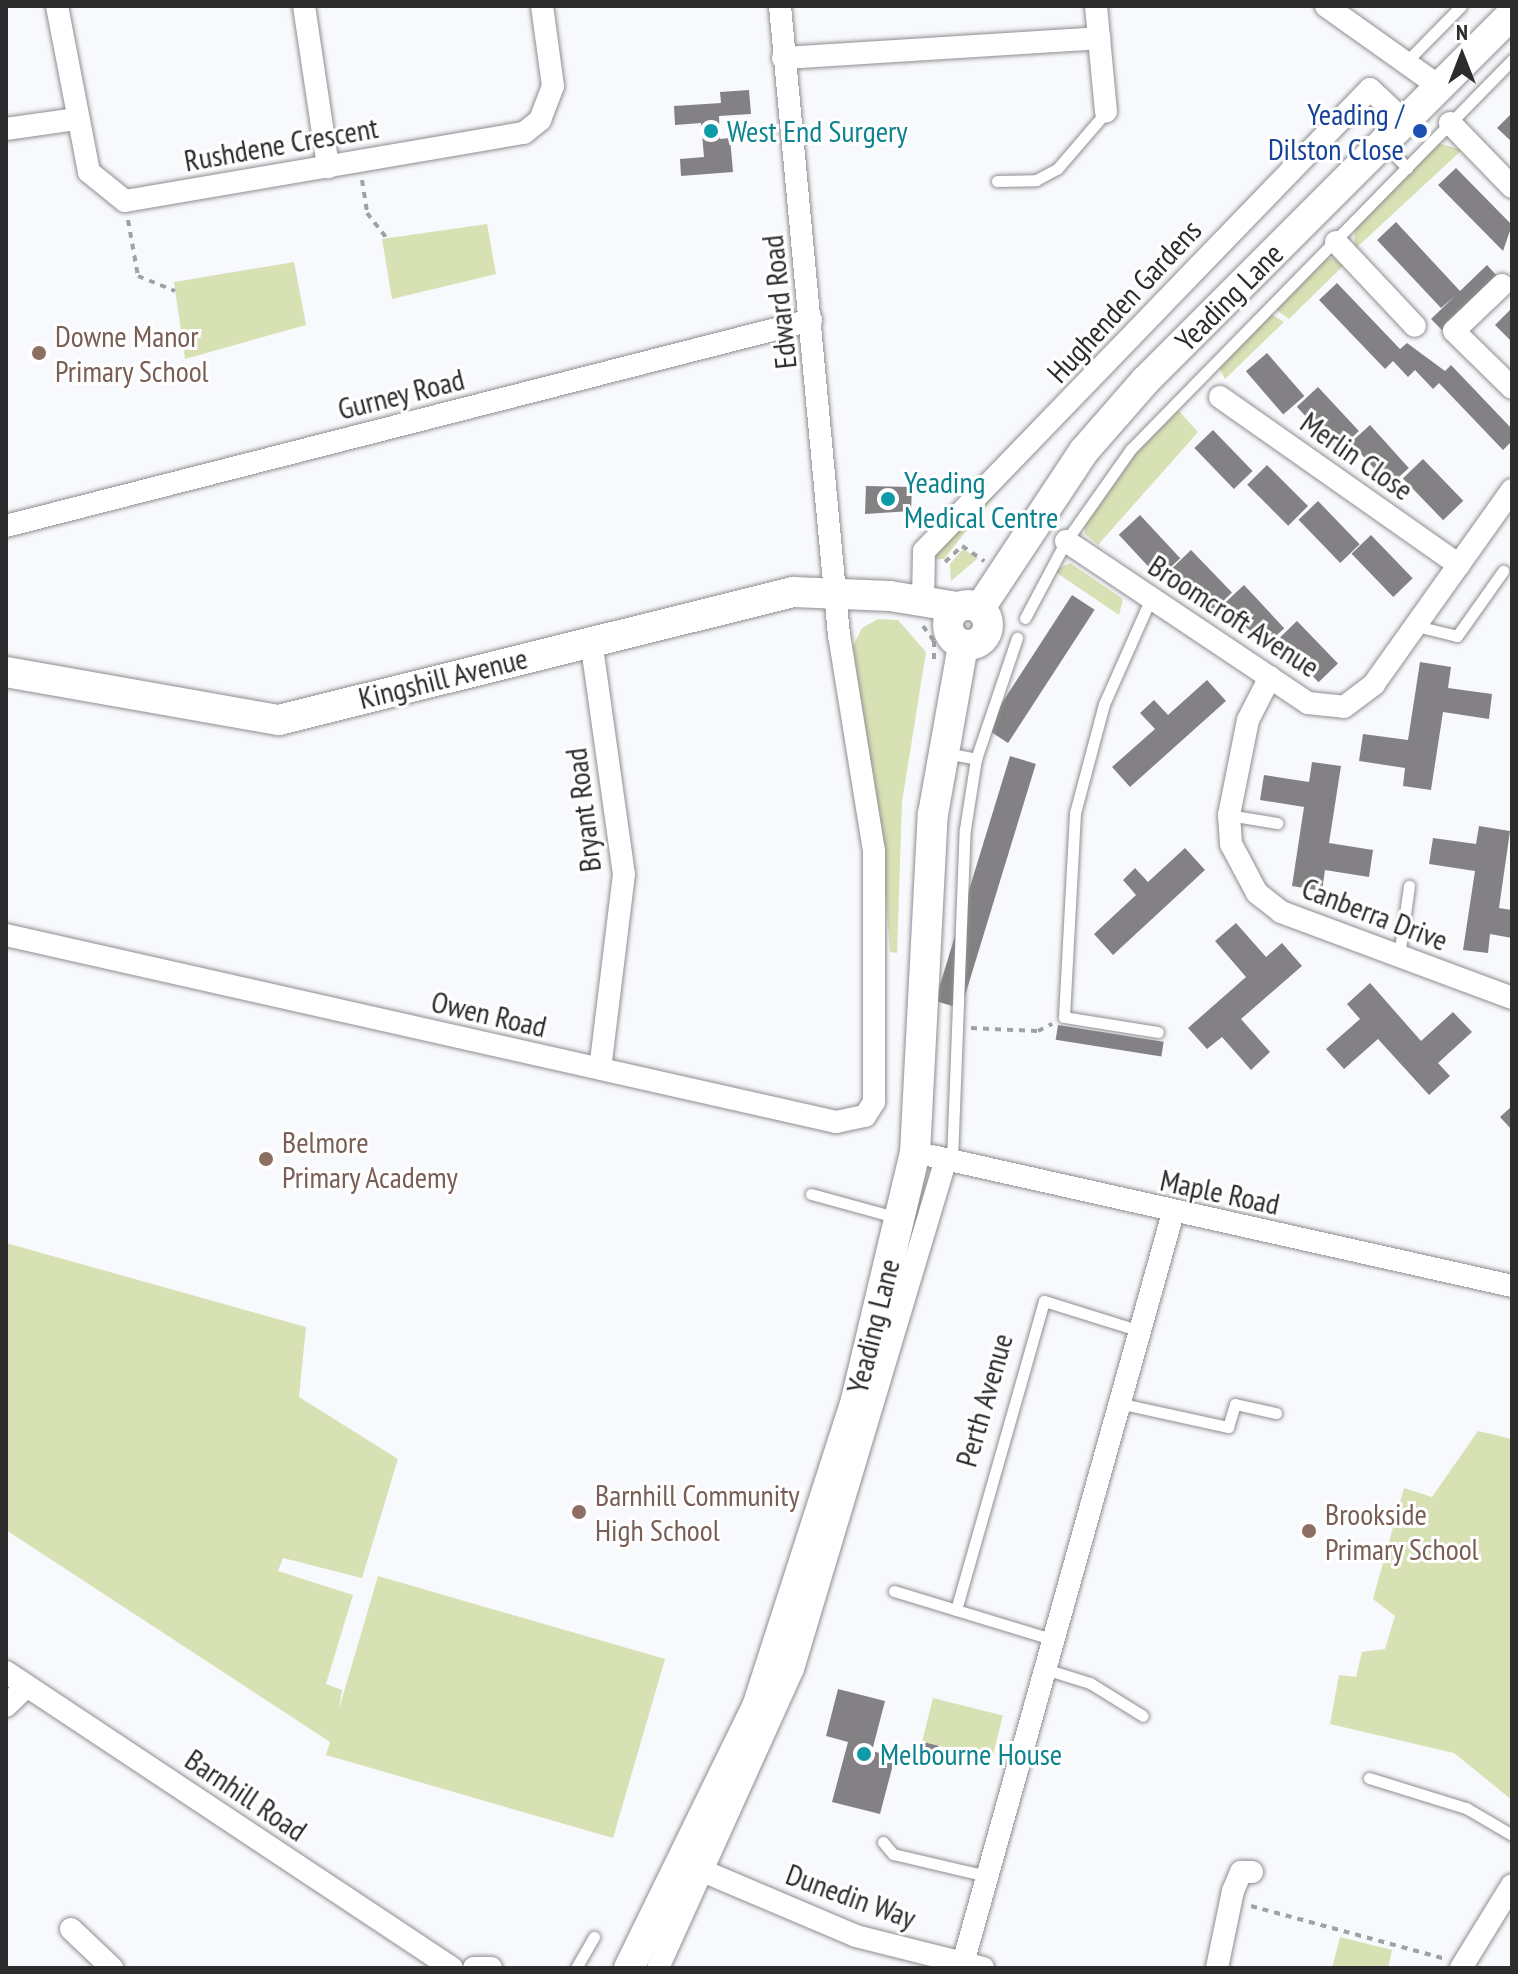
<!DOCTYPE html>
<style>
body{margin:0}
#map{position:relative;width:1518px;height:1974px;overflow:hidden;background:#f8f9fc;font-family:"PT Sans Narrow",sans-serif}
div>[style]{position:absolute}
[style*='--x']{left:calc(var(--x)*1px);top:calc(var(--y)*1px);width:calc(var(--w)*1px);rotate:calc(var(--a)*1deg)}
.green>*{inset:0;background:#d8e1b4;transform-origin:0 0}
.building>*{inset:0;background:#838184;transform-origin:0 0}
.path>*{height:4px;margin-top:-2px;transform-origin:0;background:repeating-linear-gradient(90deg,#a0a1a3 0 6px,transparent 0 12px)}
.roads{filter:drop-shadow(0 0 2px #8e8e91) drop-shadow(0 0 2px #8e8e91)}
.lane>*{height:11px;margin:-5.5px;padding:0 5.5px;transform-origin:5.5px;border-radius:5.5px;background:#fff}
.street>*{height:22px;margin:-11px;padding:0 11px;transform-origin:11px;border-radius:11px;background:#fff}
.secondary>*{height:30px;margin:-15px;padding:0 15px;transform-origin:15px;border-radius:15px;background:#fff}
.secondary>.ring{margin:-15px;padding:0;box-sizing:content-box;background:none;border:30px solid #fff;border-radius:50%}
.dots>*{width:22px;height:22px;translate:-50% -50%;box-sizing:border-box;border:4px solid #fff;border-radius:50%}
span{translate:-50% -50%;white-space:nowrap;text-align:center;line-height:1.15;-webkit-text-stroke:6px #fff;paint-order:stroke}
.transit-label{font-size:30px;color:#164399}
.right{translate:-100% -50%;text-align:right}
.culture-label{font-size:30px;color:#0d838f}
.left{translate:0 -50%;text-align:left}
.street-label{font-size:30px;color:#2c2c2d}
.education-label{font-size:30px;color:#785e54}
.frame{position:absolute;inset:0;border:8px solid #2c2c2d;pointer-events:none}
.north{position:absolute;left:1422px;top:16px;width:80px;height:80px;-webkit-text-stroke:6px #fff;paint-order:stroke;rotate:0deg;font-size:22px;font-weight:700;line-height:32px;text-align:center;color:#2c2c2d}
.north::after{content:'';display:block;margin:auto;width:28px;height:36px;background:#2c2c2d;clip-path:polygon(50% 0,100% 100%,50% 72%,0 100%)}
</style>
<div id="map">
<div class="green">
<div style="clip-path:polygon(1435px 142px,1462px 150px,1355px 249px,1354px 228px)"></div>
<div style="clip-path:polygon(487px 224px,496px 274px,392px 299px,382px 239px)"></div>
<div style="clip-path:polygon(1334px 258px,1343px 266px,1289px 319px,1270px 305px,1317px 259px)"></div>
<div style="clip-path:polygon(294px 262px,306px 325px,185px 359px,174px 282px)"></div>
<div style="clip-path:polygon(1271px 314px,1284px 322px,1225px 379px,1219px 367px)"></div>
<div style="clip-path:polygon(1178px 410px,1198px 432px,1098px 545px,1085px 534px,1085px 519px,1136px 450px)"></div>
<div style="clip-path:polygon(988px 485px,997px 492px,944px 559px,927px 560px)"></div>
<div style="clip-path:polygon(963px 549px,978px 558px,951px 581px,950px 564px)"></div>
<div style="clip-path:polygon(1070px 563px,1123px 599px,1119px 615px,1054px 571px)"></div>
<div style="clip-path:polygon(878px 619px,898px 620px,926px 652px,902px 802px,897px 953px,890px 952px,881px 835px,853px 646px,862px 628px)"></div>
<div style="clip-path:polygon(6px 1243px,306px 1327px,299px 1397px,398px 1459px,362px 1578px,283px 1558px,278px 1571px,353px 1595px,326px 1684px,342px 1690px,339px 1709px,378px 1576px,665px 1659px,613px 1838px,326px 1755px,330px 1742px,6px 1530px)"></div>
<div style="clip-path:polygon(1478px 1431px,1512px 1439px,1512px 1800px,1454px 1753px,1330px 1724px,1339px 1675px,1356px 1677px,1362px 1652px,1385px 1649px,1395px 1616px,1373px 1599px,1404px 1488px,1432px 1497px)"></div>
<div style="left:933px;top:1698px;width:72px;height:45px;rotate:14deg"></div>
<div style="clip-path:polygon(1340px 1937px,1392px 1950px,1388px 1968px,1332px 1968px)"></div>
</div>
<div class="building">
<div style="clip-path:polygon(749px 90px,751px 114px,719px 116px,720px 139px,730px 138px,733px 172px,681px 176px,680px 159px,704px 157px,701px 123px,675px 125px,674px 106px,721px 103px,720px 92px)"></div>
<div style="clip-path:polygon(1512px 113px,1512px 142px,1497px 128px)"></div>
<div style="clip-path:polygon(1456px 168px,1512px 225px,1503px 251px,1438px 185px)"></div>
<div style="clip-path:polygon(1396px 222px,1460px 291px,1487px 265px,1497px 276px,1442px 330px,1431px 319px,1455px 296px,1441px 308px,1377px 240px)"></div>
<div style="clip-path:polygon(1337px 283px,1400px 349px,1407px 343px,1445px 371px,1451px 365px,1512px 429px,1512px 441px,1503px 450px,1439px 383px,1433px 389px,1415px 370px,1408px 377px,1393px 361px,1385px 369px,1319px 300px)"></div>
<div style="clip-path:polygon(1512px 308px,1512px 342px,1495px 325px)"></div>
<div style="left:1267px;top:353px;width:57px;height:28px;rotate:49deg"></div>
<div style="left:1318px;top:387px;width:60px;height:29px;rotate:47deg"></div>
<div style="left:1370px;top:425px;width:58px;height:26px;rotate:48deg"></div>
<div style="left:1213px;top:430px;width:57px;height:26px;rotate:46deg"></div>
<div style="left:1423px;top:459px;width:58px;height:28px;rotate:46deg"></div>
<div style="left:1267px;top:465px;width:58px;height:28px;rotate:45deg"></div>
<div style="clip-path:polygon(866px 486px,912px 487px,911px 511px,865px 514px)"></div>
<div style="left:1318px;top:501px;width:60px;height:27px;rotate:46deg"></div>
<div style="left:1140px;top:515px;width:59px;height:29px;rotate:47deg"></div>
<div style="left:1371px;top:535px;width:60px;height:27px;rotate:46deg"></div>
<div style="left:1191px;top:550px;width:59px;height:28px;rotate:46deg"></div>
<div style="left:1244px;top:585px;width:59px;height:27px;rotate:47deg"></div>
<div style="left:1072px;top:595px;width:27px;height:159px;rotate:33deg"></div>
<div style="left:1297px;top:621px;width:59px;height:27px;rotate:46deg"></div>
<div style="clip-path:polygon(1420px 662px,1451px 667px,1448px 688px,1492px 694px,1489px 719px,1443px 712px,1431px 790px,1403px 786px,1405px 768px,1359px 761px,1363px 734px,1408px 740px)"></div>
<div style="clip-path:polygon(1207px 680px,1226px 701px,1130px 787px,1112px 767px,1155px 729px,1140px 713px,1154px 700px,1168px 715px)"></div>
<div style="left:1010px;top:756px;width:27px;height:256px;rotate:17deg"></div>
<div style="clip-path:polygon(1312px 762px,1341px 766px,1329px 843px,1373px 850px,1369px 877px,1325px 870px,1322px 891px,1292px 886px,1304px 807px,1260px 800px,1264px 775px,1309px 782px)"></div>
<div style="clip-path:polygon(1479px 826px,1510px 831px,1499px 908px,1512px 910px,1512px 938px,1490px 934px,1488px 953px,1463px 950px,1475px 871px,1429px 864px,1433px 838px,1476px 844px)"></div>
<div style="clip-path:polygon(1185px 848px,1205px 870px,1113px 955px,1094px 934px,1136px 895px,1123px 880px,1135px 868px,1148px 882px)"></div>
<div style="clip-path:polygon(1236px 923px,1266px 957px,1282px 943px,1302px 966px,1241px 1019px,1270px 1052px,1251px 1070px,1222px 1037px,1207px 1049px,1188px 1028px,1246px 977px,1215px 941px)"></div>
<div style="clip-path:polygon(1370px 983px,1421px 1041px,1453px 1012px,1472px 1032px,1438px 1063px,1450px 1076px,1429px 1095px,1378px 1039px,1344px 1069px,1326px 1049px,1360px 1019px,1347px 1004px)"></div>
<div style="left:1058px;top:1025px;width:107px;height:15px;rotate:9deg"></div>
<div style="clip-path:polygon(1512px 1106px,1512px 1130px,1500px 1117px)"></div>
<div style="clip-path:polygon(838px 1689px,885px 1701px,872px 1751px,895px 1757px,880px 1814px,832px 1802px,848px 1742px,826px 1736px)"></div>
<div style="left:923px;top:1742px;width:16px;height:15px;rotate:14deg"></div>
</div>
<div class="path">
<div style="--x:362;--y:180;--w:33;--a:81"></div>
<div style="--x:367;--y:213;--w:33;--a:52"></div>
<div style="--x:128;--y:220;--w:57;--a:79.9"></div>
<div style="--x:138;--y:276;--w:40;--a:22"></div>
<div style="--x:945;--y:562;--w:23;--a:-43"></div>
<div style="--x:962;--y:546;--w:27;--a:34"></div>
<div style="--x:923;--y:626;--w:19;--a:54"></div>
<div style="--x:934;--y:641;--w:20;--a:90"></div>
<div style="--x:971;--y:1028;--w:67;--a:2.6"></div>
<div style="--x:1038;--y:1031;--w:16;--a:-27"></div>
<div style="--x:1251;--y:1906;--w:202;--a:15.2"></div>
</div>
<div class="roads">
<div class="lane">
<div style="--x:1406;--y:62;--w:78;--a:-45.5"></div>
<div style="--x:1385;--y:145;--w:32;--a:46"></div>
<div style="--x:997;--y:181;--w:39;--a:-1"></div>
<div style="--x:1036;--y:180;--w:24;--a:-28"></div>
<div style="--x:1057;--y:169;--w:75;--a:-49.3"></div>
<div style="--x:1151;--y:598;--w:116;--a:113.9"></div>
<div style="--x:1104;--y:704;--w:113;--a:104.9"></div>
<div style="--x:1075;--y:813;--w:204;--a:93.1"></div>
<div style="--x:1064;--y:1017;--w:95;--a:9.1"></div>
<div style="--x:1025;--y:618;--w:87;--a:-62"></div>
<div style="--x:1066;--y:541;--w:113;--a:-54.8"></div>
<div style="--x:1131;--y:449;--w:545;--a:-45.6"></div>
<div style="--x:1416;--y:626;--w:42;--a:13.7"></div>
<div style="--x:1457;--y:636;--w:80;--a:-54.7"></div>
<div style="--x:946;--y:753;--w:31;--a:11"></div>
<div style="--x:1229;--y:815;--w:49;--a:9.5"></div>
<div style="--x:1399;--y:956;--w:71;--a:-81.9"></div>
<div style="--x:952;--y:1160;--w:331;--a:-87.8"></div>
<div style="--x:965;--y:829;--w:71;--a:-81.1"></div>
<div style="--x:976;--y:759;--w:128;--a:-71.3"></div>
<div style="--x:811;--y:1194;--w:91;--a:15.3"></div>
<div style="--x:1118;--y:1403;--w:113;--a:12.3"></div>
<div style="--x:1228;--y:1427;--w:24;--a:-73"></div>
<div style="--x:1235;--y:1404;--w:42;--a:12.4"></div>
<div style="--x:894;--y:1591;--w:167;--a:17"></div>
<div style="--x:956;--y:1610;--w:321;--a:-74.1"></div>
<div style="--x:1044;--y:1301;--w:97;--a:17.3"></div>
<div style="--x:1045;--y:1669;--w:47;--a:17.3"></div>
<div style="--x:1090;--y:1683;--w:62;--a:31.9"></div>
<div style="--x:1369;--y:1778;--w:102;--a:17.2"></div>
<div style="--x:1466;--y:1808;--w:53;--a:30.4"></div>
<div style="--x:883;--y:1842;--w:16;--a:50"></div>
<div style="--x:893;--y:1854;--w:97;--a:13.2"></div>
<div style="--x:576;--y:1968;--w:36;--a:-60"></div>
</div>
<div class="street">
<div style="--x:57;--y:6;--w:169;--a:79.1"></div>
<div style="--x:89;--y:172;--w:46;--a:38.9"></div>
<div style="--x:125;--y:201;--w:405;--a:-9.7"></div>
<div style="--x:524;--y:133;--w:21;--a:-39"></div>
<div style="--x:540;--y:120;--w:36;--a:-69"></div>
<div style="--x:553;--y:86;--w:81;--a:-97.8"></div>
<div style="--x:304;--y:6;--w:163;--a:81.5"></div>
<div style="--x:1096;--y:6;--w:106;--a:84.6"></div>
<div style="--x:1326;--y:6;--w:136;--a:35.4"></div>
<div style="--x:783;--y:58;--w:317;--a:-3.6"></div>
<div style="--x:1450;--y:123;--w:89;--a:45.9"></div>
<div style="--x:6;--y:129;--w:70;--a:-8.2"></div>
<div style="--x:1336;--y:242;--w:115;--a:46.8"></div>
<div style="--x:1502;--y:285;--w:66;--a:136.2"></div>
<div style="--x:1454;--y:331;--w:81;--a:44.5"></div>
<div style="--x:1220;--y:397;--w:292;--a:35.1"></div>
<div style="--x:6;--y:526;--w:831;--a:-14.35"></div>
<div style="--x:1066;--y:541;--w:291;--a:33.8"></div>
<div style="--x:1308;--y:703;--w:36;--a:6"></div>
<div style="--x:1344;--y:707;--w:38;--a:-37"></div>
<div style="--x:1374;--y:684;--w:238;--a:-54.6"></div>
<div style="--x:923;--y:600;--w:49;--a:-88.8"></div>
<div style="--x:924;--y:551;--w:642;--a:-46.01"></div>
<div style="--x:1370;--y:89;--w:47;--a:43.3"></div>
<div style="--x:591;--y:640;--w:236;--a:82"></div>
<div style="--x:624;--y:874;--w:196;--a:97"></div>
<div style="--x:1270;--y:677;--w:48;--a:117.1"></div>
<div style="--x:1248;--y:720;--w:97;--a:101.3"></div>
<div style="--x:1229;--y:815;--w:29;--a:86"></div>
<div style="--x:1231;--y:844;--w:55;--a:62"></div>
<div style="--x:1257;--y:893;--w:31;--a:38"></div>
<div style="--x:1281;--y:912;--w:246;--a:20.4"></div>
<div style="--x:6;--y:935;--w:851;--a:12.7"></div>
<div style="--x:836;--y:1122;--w:30;--a:-12"></div>
<div style="--x:865;--y:1116;--w:17;--a:-57"></div>
<div style="--x:874;--y:1102;--w:251;--a:-90"></div>
<div style="--x:874;--y:851;--w:219;--a:-99.2"></div>
<div style="--x:839;--y:635;--w:632;--a:-95.36"></div>
<div style="--x:932;--y:1156;--w:594;--a:12.63"></div>
<div style="--x:6;--y:1672;--w:535;--a:33.57"></div>
<div style="--x:6;--y:1706;--w:29;--a:-44"></div>
<div style="--x:703;--y:1871;--w:166;--a:23"></div>
<div style="--x:856;--y:1936;--w:131;--a:14.1"></div>
<div style="--x:71;--y:1929;--w:57;--a:43.6"></div>
<div style="--x:963;--y:1963;--w:779;--a:-74.36"></div>
<div style="--x:474;--y:1968;--w:17;--a:0"></div>
<div style="--x:658;--y:1968;--w:328;--a:-65.7"></div>
<div style="--x:793;--y:1669;--w:532;--a:-73.3"></div>
<div style="--x:1217;--y:1968;--w:79;--a:-78.3"></div>
<div style="--x:1233;--y:1891;--w:21;--a:-67"></div>
<div style="--x:1241;--y:1872;--w:11;--a:0"></div>
<div style="--x:1461;--y:1968;--w:97;--a:-58.4"></div>
</div>
<div class="secondary">
<div class="ring" style="left:948px;top:605px;width:10px;height:10px"></div>
<div style="--x:980;--y:608;--w:188;--a:-56.5"></div>
<div style="--x:1084;--y:451;--w:93;--a:-48.9"></div>
<div style="--x:1145;--y:381;--w:519;--a:-45"></div>
<div style="--x:6;--y:672;--w:277;--a:10"></div>
<div style="--x:279;--y:720;--w:530;--a:-13.98"></div>
<div style="--x:793;--y:592;--w:97;--a:2.4"></div>
<div style="--x:890;--y:596;--w:68;--a:9.3"></div>
<div style="--x:629;--y:1968;--w:291;--a:-63.9"></div>
<div style="--x:757;--y:1707;--w:323;--a:-72.1"></div>
<div style="--x:856;--y:1400;--w:254;--a:-76.6"></div>
<div style="--x:915;--y:1153;--w:339;--a:-87"></div>
<div style="--x:933;--y:814;--w:172;--a:-79.9"></div>
</div>
</div>
<div class="dots">
<div style="left:711px;top:131px;background:#0f9aa8"></div>
<div style="left:1420px;top:131px;background:#1a4fb4"></div>
<div style="left:39px;top:353px;background:#8d6e63"></div>
<div style="left:888px;top:499px;background:#0f9aa8"></div>
<div style="left:266px;top:1159px;background:#8d6e63"></div>
<div style="left:579px;top:1512px;background:#8d6e63"></div>
<div style="left:1309px;top:1531px;background:#8d6e63"></div>
<div style="left:864px;top:1754px;background:#0f9aa8"></div>
</div>
<div class="transit-label">
<span class="right" style="left:1404px;top:131px">Yeading /<br>Dilston Close</span>
</div>
<div class="culture-label">
<span class="left" style="left:727px;top:131px">West End Surgery</span>
<span class="left" style="left:904px;top:499px">Yeading<br>Medical Centre</span>
<span class="left" style="left:880px;top:1754px">Melbourne House</span>
</div>
<div class="street-label">
<span style="left:281px;top:144px;rotate:-10deg">Rushdene Crescent</span>
<span style="left:1229px;top:297px;rotate:-45deg">Yeading Lane</span>
<span style="left:1124px;top:301px;rotate:-47deg">Hughenden Gardens</span>
<span style="left:779px;top:302px;rotate:-96deg">Edward Road</span>
<span style="left:401px;top:394px;rotate:-14deg">Gurney Road</span>
<span style="left:1357px;top:456px;rotate:35deg">Merlin Close</span>
<span style="left:1234px;top:616px;rotate:33deg">Broomcroft Avenue</span>
<span style="left:443px;top:678px;rotate:-14deg">Kingshill Avenue</span>
<span style="left:583px;top:810px;rotate:-97deg">Bryant Road</span>
<span style="left:1375px;top:914px;rotate:21deg">Canberra Drive</span>
<span style="left:489px;top:1014px;rotate:13deg">Owen Road</span>
<span style="left:1220px;top:1192px;rotate:12deg">Maple Road</span>
<span style="left:873px;top:1326px;rotate:-76deg">Yeading Lane</span>
<span style="left:984px;top:1400px;rotate:-74deg">Perth Avenue</span>
<span style="left:246px;top:1795px;rotate:34deg">Barnhill Road</span>
<span style="left:851px;top:1896px;rotate:20deg">Dunedin Way</span>
</div>
<div class="education-label">
<span class="left" style="left:55px;top:353px">Downe Manor<br>Primary School</span>
<span class="left" style="left:282px;top:1159px">Belmore<br>Primary Academy</span>
<span class="left" style="left:595px;top:1512px">Barnhill Community<br>High School</span>
<span class="left" style="left:1325px;top:1531px">Brookside<br>Primary School</span>
</div>
<div class="frame"></div>
<div class="north">N</div>
</div>
